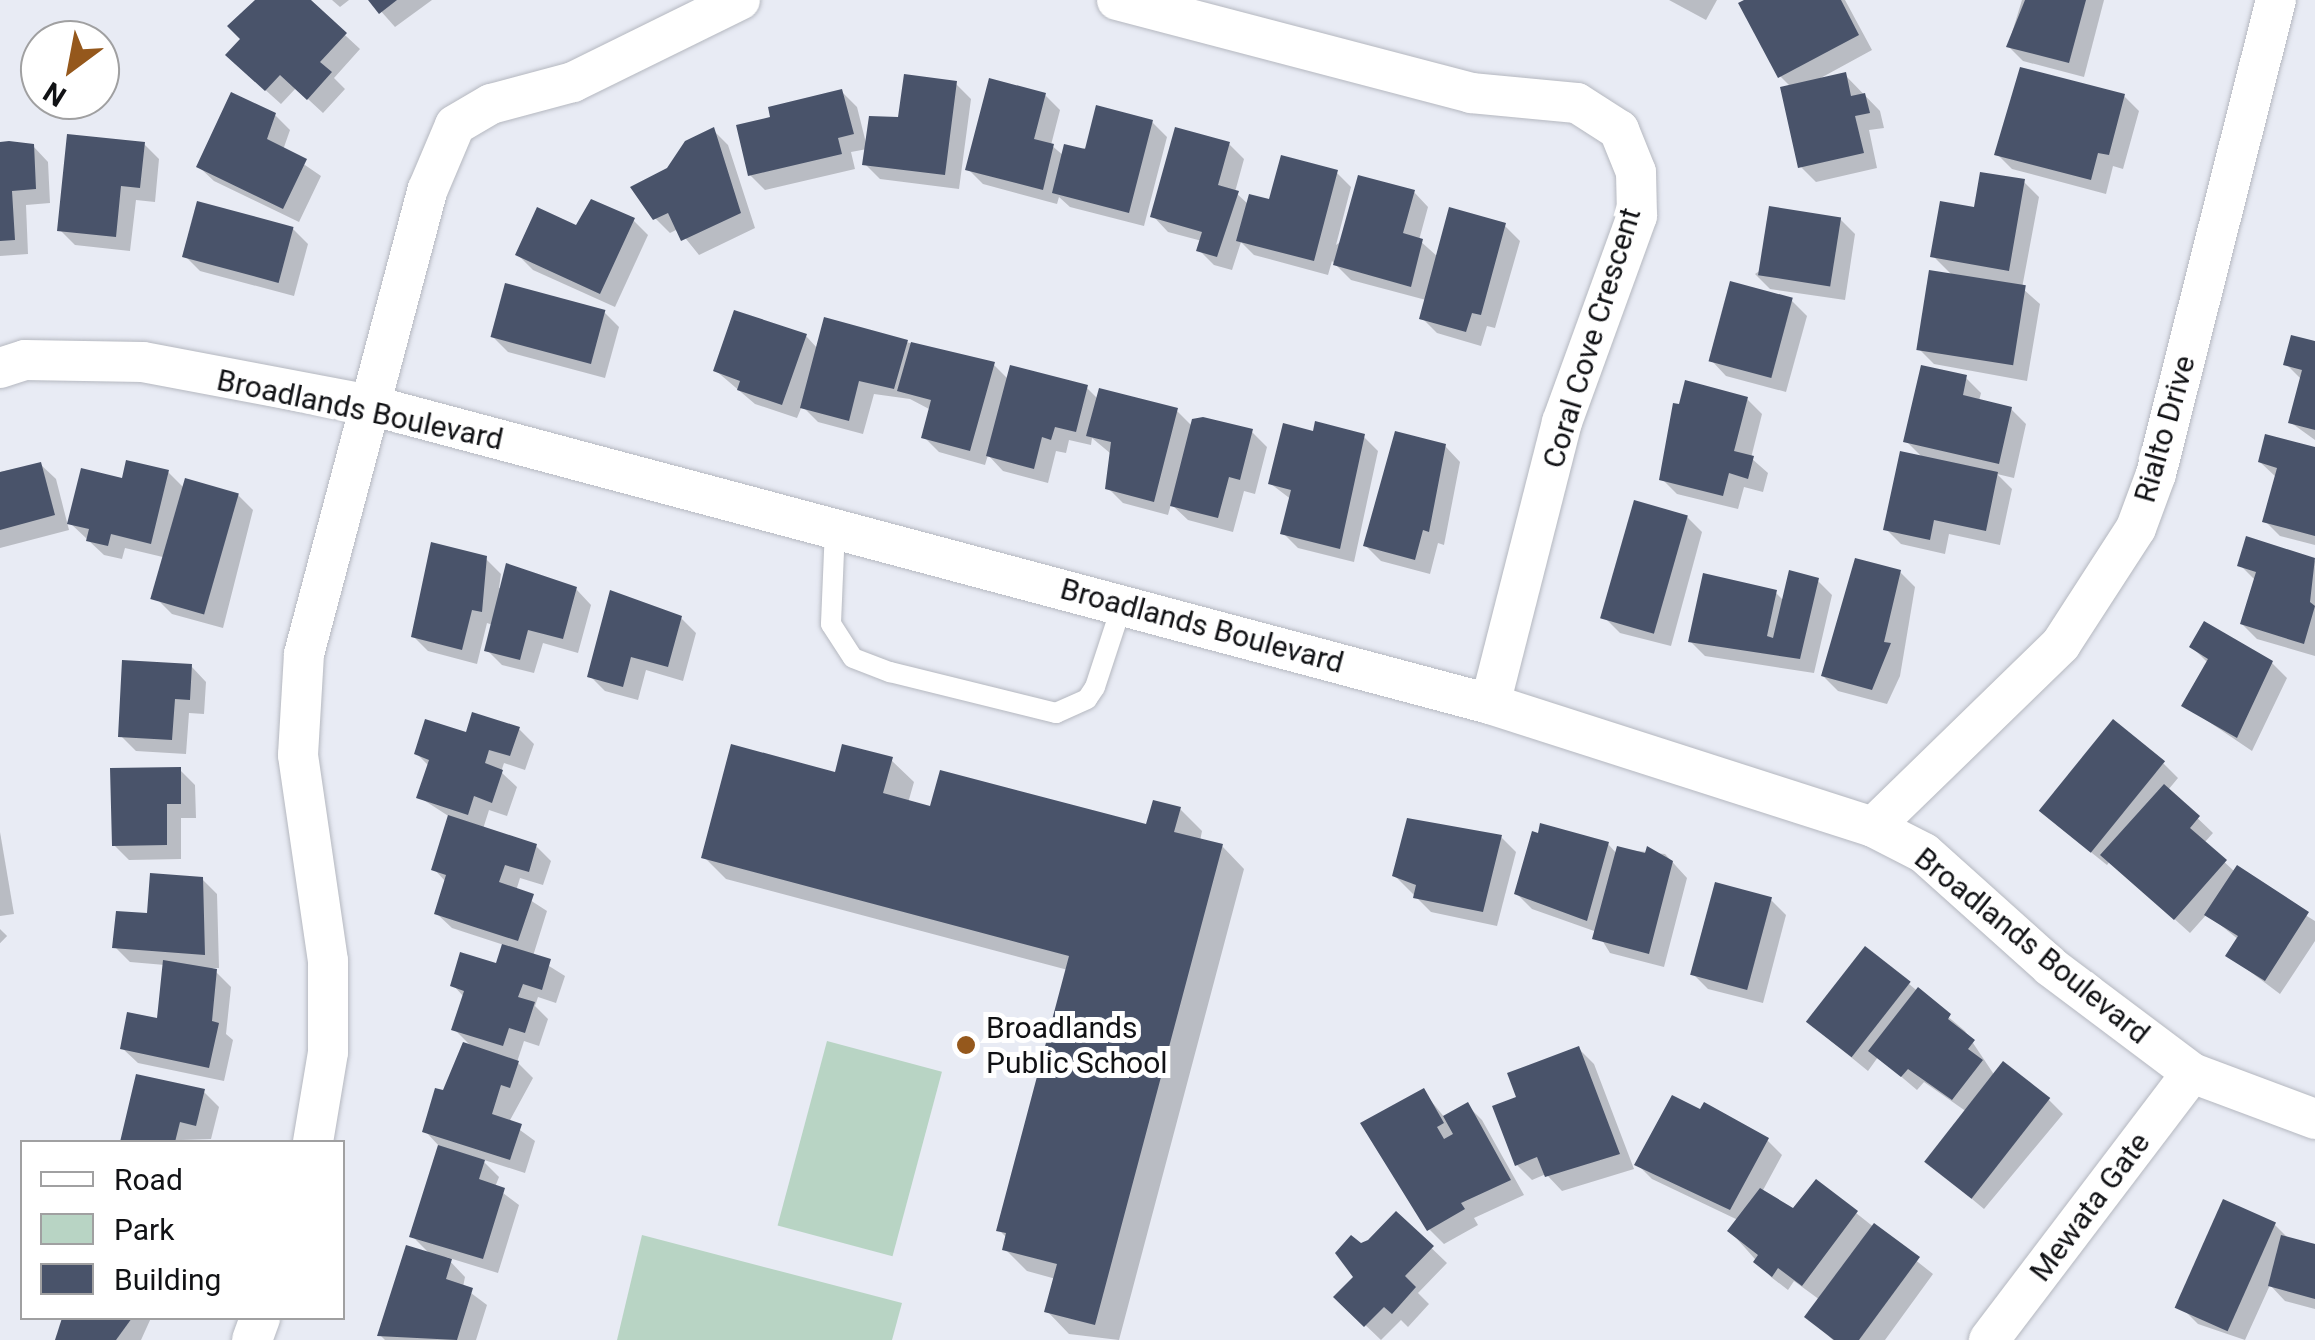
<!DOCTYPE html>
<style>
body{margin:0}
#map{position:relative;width:2315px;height:1340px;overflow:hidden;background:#e8ebf4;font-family:Roboto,sans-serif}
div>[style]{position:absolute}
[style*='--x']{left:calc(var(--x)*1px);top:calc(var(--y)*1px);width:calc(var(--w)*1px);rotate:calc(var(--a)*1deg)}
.green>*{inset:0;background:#b8d4c4;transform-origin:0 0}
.shadow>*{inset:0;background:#0003;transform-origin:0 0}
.building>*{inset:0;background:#49536a;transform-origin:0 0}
.roads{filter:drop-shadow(0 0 2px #b5b8c0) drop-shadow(0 0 2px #b5b8c0)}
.lane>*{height:20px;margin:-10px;padding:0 10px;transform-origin:10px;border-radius:10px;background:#fff}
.street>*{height:40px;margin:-20px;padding:0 20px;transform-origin:20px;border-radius:20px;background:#fff}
.dots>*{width:28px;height:28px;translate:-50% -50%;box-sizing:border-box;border:5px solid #fff;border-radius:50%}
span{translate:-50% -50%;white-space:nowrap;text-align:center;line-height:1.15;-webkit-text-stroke:10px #fff;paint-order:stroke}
.street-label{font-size:30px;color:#111215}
.poi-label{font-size:30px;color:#111215}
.left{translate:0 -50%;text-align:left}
.legend{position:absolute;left:20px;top:1140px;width:325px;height:180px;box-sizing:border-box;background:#fff;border:2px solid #a0a0a1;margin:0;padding:12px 18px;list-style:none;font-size:30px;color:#111215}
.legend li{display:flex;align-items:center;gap:20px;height:50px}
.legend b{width:50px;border:2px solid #a0a0a1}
.north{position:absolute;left:20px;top:20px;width:100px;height:100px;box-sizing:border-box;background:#fff;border:2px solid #a0a0a1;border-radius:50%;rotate:212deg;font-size:28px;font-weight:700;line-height:40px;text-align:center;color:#111215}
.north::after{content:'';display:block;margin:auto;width:35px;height:45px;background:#95581c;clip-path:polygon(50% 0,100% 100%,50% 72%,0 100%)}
</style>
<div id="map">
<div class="green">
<div style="left:827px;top:1041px;width:119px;height:191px;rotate:15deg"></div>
<div style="clip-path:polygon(642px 1235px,902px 1303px,892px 1340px,617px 1340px)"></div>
</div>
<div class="shadow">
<div style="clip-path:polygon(256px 0,307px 0,360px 49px,334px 78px,345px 89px,323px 113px,296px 88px,281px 104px,243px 70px,243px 39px)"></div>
<div style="clip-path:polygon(332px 0,349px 0,340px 7px)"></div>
<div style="clip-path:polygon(371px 0,432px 0,395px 27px)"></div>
<div style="clip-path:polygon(1669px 0,1717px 0,1706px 20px)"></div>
<div style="clip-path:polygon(1749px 0,1845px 0,1872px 50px,1817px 80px,1845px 75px,1880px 111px,1884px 128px,1869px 130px,1877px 168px,1816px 182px,1801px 167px,1791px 87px,1780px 76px)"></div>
<div style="clip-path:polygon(2022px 0,2104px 0,2084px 77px,2023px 61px,2008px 46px)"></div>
<div style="clip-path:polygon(956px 84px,971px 99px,959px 189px,880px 179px,865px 164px,867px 149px,851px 152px,855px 169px,765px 190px,750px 175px,773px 119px,842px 92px,857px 107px,867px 147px)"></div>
<div style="clip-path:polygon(1045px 95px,1060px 110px,1051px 145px,1064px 156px,1152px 122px,1167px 137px,1144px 226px,1070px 207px,1059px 197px,1057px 204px,983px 184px,968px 169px)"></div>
<div style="clip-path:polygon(2124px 96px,2139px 111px,2123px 169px,2113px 166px,2106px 194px,2012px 169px,1997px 154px)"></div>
<div style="clip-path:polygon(275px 115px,290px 130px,283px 150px,321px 176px,299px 222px,214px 181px,199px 167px)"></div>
<div style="clip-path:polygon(713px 130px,728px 145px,755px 228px,699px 255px,678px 229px,670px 233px,655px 218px,669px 170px)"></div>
<div style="clip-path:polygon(144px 144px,159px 159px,155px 202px,136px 200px,130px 251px,75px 245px,60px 230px)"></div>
<div style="clip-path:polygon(1229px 144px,1244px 159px,1235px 192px,1248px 204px,1270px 202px,1336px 172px,1351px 187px,1336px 245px,1414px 192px,1428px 207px,1419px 240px,1438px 257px,1505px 226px,1520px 241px,1495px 328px,1487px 326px,1481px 346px,1437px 333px,1422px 318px,1426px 300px,1351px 280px,1332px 261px,1328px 275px,1254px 255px,1241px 242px,1232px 270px,1214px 265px,1199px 250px,1202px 241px,1168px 232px,1153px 216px)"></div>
<div style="clip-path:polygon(33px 146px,48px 162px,50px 203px,26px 205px,28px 254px,0 256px,0 147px)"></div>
<div style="clip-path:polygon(2024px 182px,2039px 197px,2022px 288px,2040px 304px,2027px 381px,1934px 364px,1919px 349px,1954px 277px,1933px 256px,1976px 210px)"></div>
<div style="clip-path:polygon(1840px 219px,1855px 234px,1845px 300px,1770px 289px,1755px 274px)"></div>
<div style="clip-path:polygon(633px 220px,648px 235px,615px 307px,533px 270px,518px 255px,577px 228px)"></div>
<div style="clip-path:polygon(293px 229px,308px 244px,294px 296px,200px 271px,185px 256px)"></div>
<div style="clip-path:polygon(1792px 301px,1807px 316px,1786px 392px,1726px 376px,1711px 360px)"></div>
<div style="clip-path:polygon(604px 312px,619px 327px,605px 378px,508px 352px,493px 337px)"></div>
<div style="clip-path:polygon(806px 336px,818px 349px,906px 342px,994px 365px,1008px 379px,1087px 388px,1098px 399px,1177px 411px,1193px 427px,1252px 432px,1267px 447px,1255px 494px,1244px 491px,1233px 532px,1188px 520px,1171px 504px,1168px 515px,1123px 503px,1108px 488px,1116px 458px,1092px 438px,1091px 445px,1069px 440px,1066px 453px,1056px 451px,1048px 483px,1003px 471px,988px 455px,985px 465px,939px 452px,924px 437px,931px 410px,910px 399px,874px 394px,863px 434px,818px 422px,802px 406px,797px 418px,755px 404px,715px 370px)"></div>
<div style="clip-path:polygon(2315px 344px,2315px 440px,2290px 422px,2302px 380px,2286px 364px)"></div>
<div style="clip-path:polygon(1966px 378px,1981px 393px,1979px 401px,2011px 409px,2026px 424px,2014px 478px,1997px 474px,2012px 489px,2000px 545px,1949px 534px,1945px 554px,1901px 544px,1886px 529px,1923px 458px,1906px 441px)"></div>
<div style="clip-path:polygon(1747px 399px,1762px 414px,1751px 458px,1768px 473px,1763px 492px,1744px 487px,1738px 509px,1677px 494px,1662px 479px)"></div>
<div style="clip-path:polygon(1315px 434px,1363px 436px,1378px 451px,1354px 562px,1298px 548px,1283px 533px,1292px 500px,1271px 484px)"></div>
<div style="clip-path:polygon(1445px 446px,1460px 462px,1444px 545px,1438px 543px,1430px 574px,1381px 561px,1366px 546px)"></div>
<div style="clip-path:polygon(2315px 450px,2315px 545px,2280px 536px,2265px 521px,2277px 478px,2260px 462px)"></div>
<div style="clip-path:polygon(40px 464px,56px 479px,69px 530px,0 548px,0 472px)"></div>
<div style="clip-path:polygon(168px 472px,185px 489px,238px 495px,253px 510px,223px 628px,172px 614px,157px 599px,167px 558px,125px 548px,122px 559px,104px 555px,70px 523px,124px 481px)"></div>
<div style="clip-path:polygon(1687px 517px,1702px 532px,1671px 646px,1620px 633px,1605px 618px)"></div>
<div style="clip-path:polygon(2247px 539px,2315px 561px,2315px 656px,2257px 639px,2242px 624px,2256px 581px,2240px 565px)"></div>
<div style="clip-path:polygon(486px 559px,501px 574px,499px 588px,576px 589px,591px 605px,578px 653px,543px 643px,534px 673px,502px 665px,487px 650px,493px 625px,487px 623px,477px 664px,428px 651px,413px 636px)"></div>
<div style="clip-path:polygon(1900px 572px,1915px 587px,1900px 676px,1887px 704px,1838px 691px,1823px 676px)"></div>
<div style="clip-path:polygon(1817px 580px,1832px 595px,1814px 673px,1705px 656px,1690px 641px,1776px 593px,1784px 601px)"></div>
<div style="clip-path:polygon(681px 618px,696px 633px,683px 681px,646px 670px,638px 700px,605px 691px,590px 676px)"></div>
<div style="clip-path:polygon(2192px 647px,2272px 663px,2287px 678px,2252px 751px,2184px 705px,2208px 663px)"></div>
<div style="clip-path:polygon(191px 666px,206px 682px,204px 714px,189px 713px,186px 754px,136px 751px,121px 736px)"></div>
<div style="clip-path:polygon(519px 729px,534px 744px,525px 770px,504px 763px,501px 772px,517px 787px,507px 816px,489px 810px,483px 829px,536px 846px,551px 861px,543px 885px,520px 878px,516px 891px,547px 911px,533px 956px,565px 976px,556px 1003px,538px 997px,535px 1006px,548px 1019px,539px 1046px,524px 1041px,517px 1062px,533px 1078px,509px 1122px,535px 1141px,525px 1173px,481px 1159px,499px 1177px,495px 1187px,519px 1205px,498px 1273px,446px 1257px,465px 1277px,463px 1287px,487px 1305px,476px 1340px,385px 1340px,380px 1335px,431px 1255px,412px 1236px,440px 1147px,425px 1131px,474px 1049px,454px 1029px,464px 997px,453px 985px,497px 966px,504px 945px,452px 928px,436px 913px,446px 882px,434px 869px,450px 817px,419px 797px,429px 766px,417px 754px,467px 735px)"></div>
<div style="clip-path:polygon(891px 760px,914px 782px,908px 803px,932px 809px,1148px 827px,1180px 809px,1202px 831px,1200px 841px,1222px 846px,1244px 869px,1119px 1340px,1069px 1334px,1047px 1311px,1056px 1279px,1027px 1271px,1005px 1249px,1007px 1238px,999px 1230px,1068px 970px,726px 879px,704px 857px,837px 775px)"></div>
<div style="clip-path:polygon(2163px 763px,2178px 778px,2168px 790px,2213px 833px,2204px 843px,2235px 872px,2315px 921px,2315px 941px,2280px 994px,2228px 955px,2239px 940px,2207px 914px,2190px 933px,2110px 861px,2107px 865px,2057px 825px)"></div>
<div style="clip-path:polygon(180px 770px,195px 785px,196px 818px,181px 818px,181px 859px,129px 860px,114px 845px)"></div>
<div style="clip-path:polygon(0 832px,14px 914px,0 916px)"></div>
<div style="clip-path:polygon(1501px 837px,1516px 852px,1497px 926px,1431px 912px,1394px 875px)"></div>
<div style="clip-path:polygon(1608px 844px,1617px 854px,1619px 849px,1665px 854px,1687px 878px,1664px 967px,1610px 953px,1597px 932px,1532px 909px,1517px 894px)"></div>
<div style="clip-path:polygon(202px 879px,217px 894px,219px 968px,212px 968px,231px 987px,226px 1034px,233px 1040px,224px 1081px,138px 1063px,122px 1048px,160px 1021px,165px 965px,130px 962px,115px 947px)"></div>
<div style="clip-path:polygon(1771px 900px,1786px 915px,1763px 1003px,1708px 989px,1693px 974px)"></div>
<div style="left:0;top:929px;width:10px;height:84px;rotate:45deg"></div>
<div style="clip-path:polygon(1909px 984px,1965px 1031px,1995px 1076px,2048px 1099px,2063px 1114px,1984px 1209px,1929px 1163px,1967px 1112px,1924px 1082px,1917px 1090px,1878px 1057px,1868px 1071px,1825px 1036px)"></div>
<div style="clip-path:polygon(1579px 1049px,1594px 1064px,1634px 1169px,1562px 1191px,1546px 1174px,1532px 1180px,1517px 1165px,1519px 1098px)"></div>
<div style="clip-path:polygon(138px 1077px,204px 1092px,219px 1107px,211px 1139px,123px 1142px)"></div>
<div style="clip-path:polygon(1423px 1091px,1445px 1118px,1467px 1105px,1482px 1120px,1524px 1195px,1474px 1218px,1478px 1225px,1444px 1244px,1429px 1229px)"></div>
<div style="clip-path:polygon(1767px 1140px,1782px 1155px,1762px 1192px,1794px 1211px,1856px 1213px,1933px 1274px,1885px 1340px,1833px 1340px,1807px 1317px,1820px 1300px,1794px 1281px,1788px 1290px,1771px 1277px,1730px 1231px,1738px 1220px,1652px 1179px,1637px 1164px)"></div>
<div style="clip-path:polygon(1396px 1214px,1447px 1263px,1418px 1293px,1429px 1304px,1408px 1327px,1401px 1320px,1381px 1340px,1336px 1297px,1356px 1277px,1370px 1242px)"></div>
<div style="clip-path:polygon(2275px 1225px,2289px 1239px,2315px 1244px,2315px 1309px,2285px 1301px,2270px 1285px,2245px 1340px,2198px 1324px,2183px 1309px)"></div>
<div style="clip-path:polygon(64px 1318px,151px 1318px,141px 1340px,57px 1340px)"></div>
</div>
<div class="building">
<div style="clip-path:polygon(255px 0,311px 0,347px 33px,320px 62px,332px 72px,307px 100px,280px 75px,265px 91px,225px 55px,240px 39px,227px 26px)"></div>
<div style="clip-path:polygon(368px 0,397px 0,379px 14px)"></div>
<div style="clip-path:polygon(1744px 0,1841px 0,1859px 35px,1778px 78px,1738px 3px)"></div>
<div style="clip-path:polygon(2025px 0,2086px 0,2069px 63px,2006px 47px)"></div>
<div style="clip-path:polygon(2020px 67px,2125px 94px,2109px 155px,2098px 153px,2091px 180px,1994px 155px)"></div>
<div style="clip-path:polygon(1846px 72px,1851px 96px,1865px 93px,1870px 113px,1855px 116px,1864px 153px,1798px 168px,1780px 87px)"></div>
<div style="clip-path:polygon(904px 74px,957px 81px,945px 175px,862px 165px,869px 116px,898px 117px)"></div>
<div style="clip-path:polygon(989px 78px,1046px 93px,1034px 139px,1054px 144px,1043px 190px,965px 170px)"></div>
<div style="clip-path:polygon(842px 89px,854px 134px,838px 138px,842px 154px,748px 176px,736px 125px,770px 117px,768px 107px)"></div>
<div style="clip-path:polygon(231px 92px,276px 113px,267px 139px,307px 159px,283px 209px,196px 167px)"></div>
<div style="clip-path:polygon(1096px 105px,1153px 120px,1129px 213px,1052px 193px,1064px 144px,1085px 149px)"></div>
<div style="clip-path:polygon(714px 127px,741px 213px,681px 241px,668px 213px,653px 220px,630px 187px,667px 168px,685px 141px)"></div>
<div style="clip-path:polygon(1175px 127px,1230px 142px,1218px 185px,1239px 191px,1217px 257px,1196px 251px,1202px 232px,1150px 217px)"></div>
<div style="clip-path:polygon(67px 134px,145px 142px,140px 188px,121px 186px,116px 237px,57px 231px)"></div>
<div style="clip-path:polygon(9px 141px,34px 144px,36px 189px,12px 191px,15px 240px,0 241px,0 142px)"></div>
<div style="clip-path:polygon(1281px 155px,1338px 170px,1314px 261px,1236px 241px,1249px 194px,1269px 199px)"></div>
<div style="clip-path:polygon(1980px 172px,2025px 179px,2009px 271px,1930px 257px,1940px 201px,1974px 207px)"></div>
<div style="clip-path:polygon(1358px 175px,1415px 190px,1403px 233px,1423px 239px,1411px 287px,1333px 265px)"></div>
<div style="clip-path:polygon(591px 199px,635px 218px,600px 294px,515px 255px,537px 207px,576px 225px)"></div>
<div style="left:197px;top:201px;width:100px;height:58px;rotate:15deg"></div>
<div style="left:1769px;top:206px;width:73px;height:70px;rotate:9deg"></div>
<div style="clip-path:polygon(1449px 207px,1506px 223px,1481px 315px,1472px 313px,1466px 332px,1419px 319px)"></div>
<div style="left:1929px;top:270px;width:98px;height:81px;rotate:9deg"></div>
<div style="left:1730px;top:281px;width:65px;height:83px;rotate:15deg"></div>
<div style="left:505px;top:283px;width:104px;height:56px;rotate:15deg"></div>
<div style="clip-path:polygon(734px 310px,807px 334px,782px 405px,737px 390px,740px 381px,713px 371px)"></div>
<div style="clip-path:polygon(824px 317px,908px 340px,894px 389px,859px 381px,849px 421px,800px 408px)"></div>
<div style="clip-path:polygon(2291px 335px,2315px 341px,2315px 430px,2288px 423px,2302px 370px,2283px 365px)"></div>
<div style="clip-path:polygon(911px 342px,995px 362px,970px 451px,921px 438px,931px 400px,897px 391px)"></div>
<div style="clip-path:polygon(1010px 365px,1088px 385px,1076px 432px,1055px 427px,1051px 440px,1042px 437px,1034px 469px,986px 456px)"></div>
<div style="clip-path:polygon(1921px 365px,1967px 375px,1963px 395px,2012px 407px,1999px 464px,1903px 442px)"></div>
<div style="clip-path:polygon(1685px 380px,1748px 397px,1734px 451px,1754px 456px,1748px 479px,1729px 473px,1723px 496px,1659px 480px,1673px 403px,1679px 404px)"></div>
<div style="clip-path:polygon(1099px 388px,1178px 408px,1154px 502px,1105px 489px,1111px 442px,1086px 436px)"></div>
<div style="clip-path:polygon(1203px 417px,1253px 429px,1240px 480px,1229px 477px,1218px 518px,1170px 506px,1192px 419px)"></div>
<div style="clip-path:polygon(1315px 421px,1365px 434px,1340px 549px,1280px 534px,1291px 490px,1268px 484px,1283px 423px,1313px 431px)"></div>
<div style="clip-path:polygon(1395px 431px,1446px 444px,1429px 532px,1423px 530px,1415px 560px,1363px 546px)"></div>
<div style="clip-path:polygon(2265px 434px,2315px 447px,2315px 536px,2262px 522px,2277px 468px,2258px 462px)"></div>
<div style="clip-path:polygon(1900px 451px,1998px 472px,1986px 531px,1934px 520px,1930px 540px,1883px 530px)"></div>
<div style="clip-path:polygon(126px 460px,169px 470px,151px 544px,111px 534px,108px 546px,86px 541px,89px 529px,67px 524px,81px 468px,122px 478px)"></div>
<div style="clip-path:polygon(41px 462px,55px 515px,0 530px,0 472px)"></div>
<div style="left:185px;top:478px;width:56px;height:126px;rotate:16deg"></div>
<div style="left:1634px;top:500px;width:56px;height:123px;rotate:16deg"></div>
<div style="clip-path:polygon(2246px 536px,2315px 558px,2310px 602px,2315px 606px,2304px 644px,2240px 624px,2256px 572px,2237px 566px)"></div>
<div style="clip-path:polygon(431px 542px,487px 556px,482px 612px,472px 610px,462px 650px,411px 637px)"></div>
<div style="clip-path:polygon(1855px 558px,1901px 570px,1884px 642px,1891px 643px,1872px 690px,1821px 676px)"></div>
<div style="clip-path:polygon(506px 563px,577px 587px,563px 639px,528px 630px,520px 660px,484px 651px)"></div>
<div style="clip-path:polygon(1789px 570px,1819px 578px,1800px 659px,1688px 642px,1703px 573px,1777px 590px,1767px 636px,1773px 638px)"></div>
<div style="clip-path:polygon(610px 590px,682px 616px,668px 667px,631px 657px,623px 687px,587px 677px)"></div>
<div style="clip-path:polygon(2204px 621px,2273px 661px,2237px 738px,2181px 706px,2208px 659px,2189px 647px)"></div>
<div style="clip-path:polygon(122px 660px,192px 664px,190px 700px,175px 699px,172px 740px,118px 737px)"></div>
<div style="clip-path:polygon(472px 712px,520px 727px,510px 756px,489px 750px,485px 763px,503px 770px,492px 803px,474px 796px,468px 815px,416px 798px,429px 760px,414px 754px,425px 719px,466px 732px)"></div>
<div style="left:2113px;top:719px;width:67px;height:118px;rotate:39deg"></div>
<div style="clip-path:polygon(731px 744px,835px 772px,842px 744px,893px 757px,883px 793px,930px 806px,940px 770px,1146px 824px,1153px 800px,1181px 807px,1174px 832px,1223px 844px,1095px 1325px,1044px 1312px,1057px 1264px,1002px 1250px,1006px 1233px,996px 1231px,1069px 956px,701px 858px)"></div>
<div style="clip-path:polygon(181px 767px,181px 804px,167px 804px,167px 845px,112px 846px,110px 768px)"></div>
<div style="clip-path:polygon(2164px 784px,2200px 816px,2190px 828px,2227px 860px,2174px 920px,2100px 855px)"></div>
<div style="clip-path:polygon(448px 815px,537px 844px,529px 872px,505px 865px,499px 882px,534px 894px,518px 941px,434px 914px,446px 875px,431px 870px)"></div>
<div style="clip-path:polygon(1407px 818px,1502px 835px,1483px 912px,1413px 898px,1416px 885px,1392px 876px)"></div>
<div style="clip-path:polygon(1540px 823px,1609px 842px,1587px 921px,1514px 894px,1532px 831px,1538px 833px)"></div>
<div style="clip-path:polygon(1617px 846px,1645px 853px,1647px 846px,1673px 861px,1649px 954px,1592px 939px)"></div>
<div style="clip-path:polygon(2237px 865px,2309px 912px,2265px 981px,2225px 956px,2238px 936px,2204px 915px)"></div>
<div style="clip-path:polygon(150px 873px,203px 877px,205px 955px,112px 948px,116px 911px,147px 913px)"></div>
<div style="left:1715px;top:882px;width:59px;height:96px;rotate:15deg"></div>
<div style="clip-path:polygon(502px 944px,551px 959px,542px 990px,523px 984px,518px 997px,535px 1002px,525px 1033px,509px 1028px,503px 1046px,451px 1030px,464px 991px,450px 986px,460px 952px,496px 963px)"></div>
<div style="left:1865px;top:946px;width:58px;height:96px;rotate:38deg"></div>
<div style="clip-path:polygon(163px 960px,217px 969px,212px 1021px,219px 1023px,209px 1068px,120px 1049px,127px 1012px,157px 1018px)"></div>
<div style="clip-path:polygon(1918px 987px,1951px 1014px,1948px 1019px,1975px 1040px,1968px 1049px,1983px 1060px,1952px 1100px,1908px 1069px,1901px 1077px,1868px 1051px)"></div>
<div style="clip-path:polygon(463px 1042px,519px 1061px,510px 1088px,501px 1085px,492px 1114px,522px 1124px,510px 1160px,422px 1132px,435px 1088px,443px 1090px)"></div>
<div style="clip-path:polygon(1579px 1046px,1620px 1154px,1545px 1177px,1537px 1157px,1515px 1166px,1492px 1106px,1516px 1097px,1507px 1073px)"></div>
<div style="left:2003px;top:1061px;width:60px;height:128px;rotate:38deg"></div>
<div style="clip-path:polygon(136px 1074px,205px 1089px,196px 1126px,180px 1122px,175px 1142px,120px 1142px)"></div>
<div style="clip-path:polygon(1424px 1088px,1444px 1123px,1437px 1127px,1444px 1139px,1453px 1134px,1443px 1116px,1468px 1102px,1511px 1180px,1461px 1203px,1465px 1209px,1427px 1231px,1360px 1123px)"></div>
<div style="clip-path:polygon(1672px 1095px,1700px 1109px,1704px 1102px,1769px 1138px,1730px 1210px,1634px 1165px)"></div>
<div style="clip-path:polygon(438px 1145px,485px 1160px,479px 1179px,505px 1188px,483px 1259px,409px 1237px)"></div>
<div style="clip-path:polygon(1816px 1179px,1858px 1211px,1802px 1286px,1778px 1268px,1772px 1277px,1753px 1262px,1758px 1255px,1727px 1231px,1760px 1188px,1793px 1208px)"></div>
<div style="left:2223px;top:1199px;width:58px;height:119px;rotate:24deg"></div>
<div style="clip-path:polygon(1396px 1211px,1434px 1246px,1405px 1276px,1416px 1287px,1392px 1314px,1384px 1307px,1364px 1327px,1333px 1297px,1353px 1277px,1335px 1253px,1351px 1235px,1361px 1243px,1368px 1240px)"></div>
<div style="clip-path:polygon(1874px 1223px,1920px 1257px,1859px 1340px,1834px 1340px,1804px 1317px)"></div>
<div style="clip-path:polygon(2281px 1235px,2315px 1244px,2315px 1299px,2268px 1286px)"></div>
<div style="clip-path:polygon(406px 1245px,452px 1259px,446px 1279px,473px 1288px,457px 1340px,377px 1336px)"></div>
<div style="clip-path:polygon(62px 1318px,132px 1318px,116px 1340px,55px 1340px)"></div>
</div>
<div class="roads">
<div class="lane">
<div style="--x:835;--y:528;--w:96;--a:92.4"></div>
<div style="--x:831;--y:624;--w:40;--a:57.1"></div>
<div style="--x:853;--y:658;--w:40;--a:21"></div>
<div style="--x:890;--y:672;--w:171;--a:13.9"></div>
<div style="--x:1056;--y:713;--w:34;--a:-24"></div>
<div style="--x:1087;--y:699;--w:14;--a:-56"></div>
<div style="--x:1095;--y:687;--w:86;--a:-71.8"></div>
</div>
<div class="street">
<div style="--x:1117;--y:0;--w:366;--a:14.7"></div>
<div style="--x:1471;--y:93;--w:106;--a:5.4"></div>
<div style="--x:1577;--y:103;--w:50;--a:32.7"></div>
<div style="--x:1619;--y:130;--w:45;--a:68"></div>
<div style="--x:1636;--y:172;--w:44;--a:88.7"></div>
<div style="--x:1637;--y:216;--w:219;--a:110"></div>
<div style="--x:1562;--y:422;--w:291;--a:104.3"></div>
<div style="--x:0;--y:368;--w:26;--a:-18"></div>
<div style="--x:25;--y:360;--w:118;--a:1"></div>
<div style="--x:143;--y:362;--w:231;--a:10.7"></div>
<div style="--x:370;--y:405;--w:1159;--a:14.95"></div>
<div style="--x:1490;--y:704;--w:402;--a:17.8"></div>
<div style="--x:1873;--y:827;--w:57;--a:27"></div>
<div style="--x:1924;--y:853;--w:171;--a:41.9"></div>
<div style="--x:2051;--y:967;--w:176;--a:36.9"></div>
<div style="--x:2192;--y:1073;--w:131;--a:20.5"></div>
<div style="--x:1873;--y:827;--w:262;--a:-44.2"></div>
<div style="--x:2061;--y:644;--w:138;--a:-57.1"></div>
<div style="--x:2136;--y:528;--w:58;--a:-69.7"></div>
<div style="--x:2156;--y:474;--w:489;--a:-75.8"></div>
<div style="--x:313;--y:1142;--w:91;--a:-80.5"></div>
<div style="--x:328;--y:1052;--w:91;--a:-90"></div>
<div style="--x:328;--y:961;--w:208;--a:-98.3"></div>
<div style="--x:298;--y:755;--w:101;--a:-86.6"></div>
<div style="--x:304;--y:654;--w:481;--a:-75.1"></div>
<div style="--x:428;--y:189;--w:69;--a:-67.1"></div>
<div style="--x:455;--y:125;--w:42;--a:-30.3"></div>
<div style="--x:491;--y:104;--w:85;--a:-15"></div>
<div style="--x:573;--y:82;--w:186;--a:-26.2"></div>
<div style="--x:252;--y:1340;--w:23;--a:-70"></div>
<div style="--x:1989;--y:1340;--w:335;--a:-52.8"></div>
</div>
</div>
<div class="dots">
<div style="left:966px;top:1045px;background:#95581c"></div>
</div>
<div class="street-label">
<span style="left:1592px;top:338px;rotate:-73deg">Coral Cove Crescent</span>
<span style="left:360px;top:410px;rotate:12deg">Broadlands Boulevard</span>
<span style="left:2165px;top:429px;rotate:-74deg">Rialto Drive</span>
<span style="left:1202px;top:626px;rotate:15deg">Broadlands Boulevard</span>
<span style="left:2032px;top:946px;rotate:39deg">Broadlands Boulevard</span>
<span style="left:2090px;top:1207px;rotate:-53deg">Mewata Gate</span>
</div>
<div class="poi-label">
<span class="left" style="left:986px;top:1045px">Broadlands<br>Public School</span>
</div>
<ul class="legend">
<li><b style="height:12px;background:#fff"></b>Road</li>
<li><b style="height:28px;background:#b8d4c4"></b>Park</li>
<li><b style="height:28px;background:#49536a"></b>Building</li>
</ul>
<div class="north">N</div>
</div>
